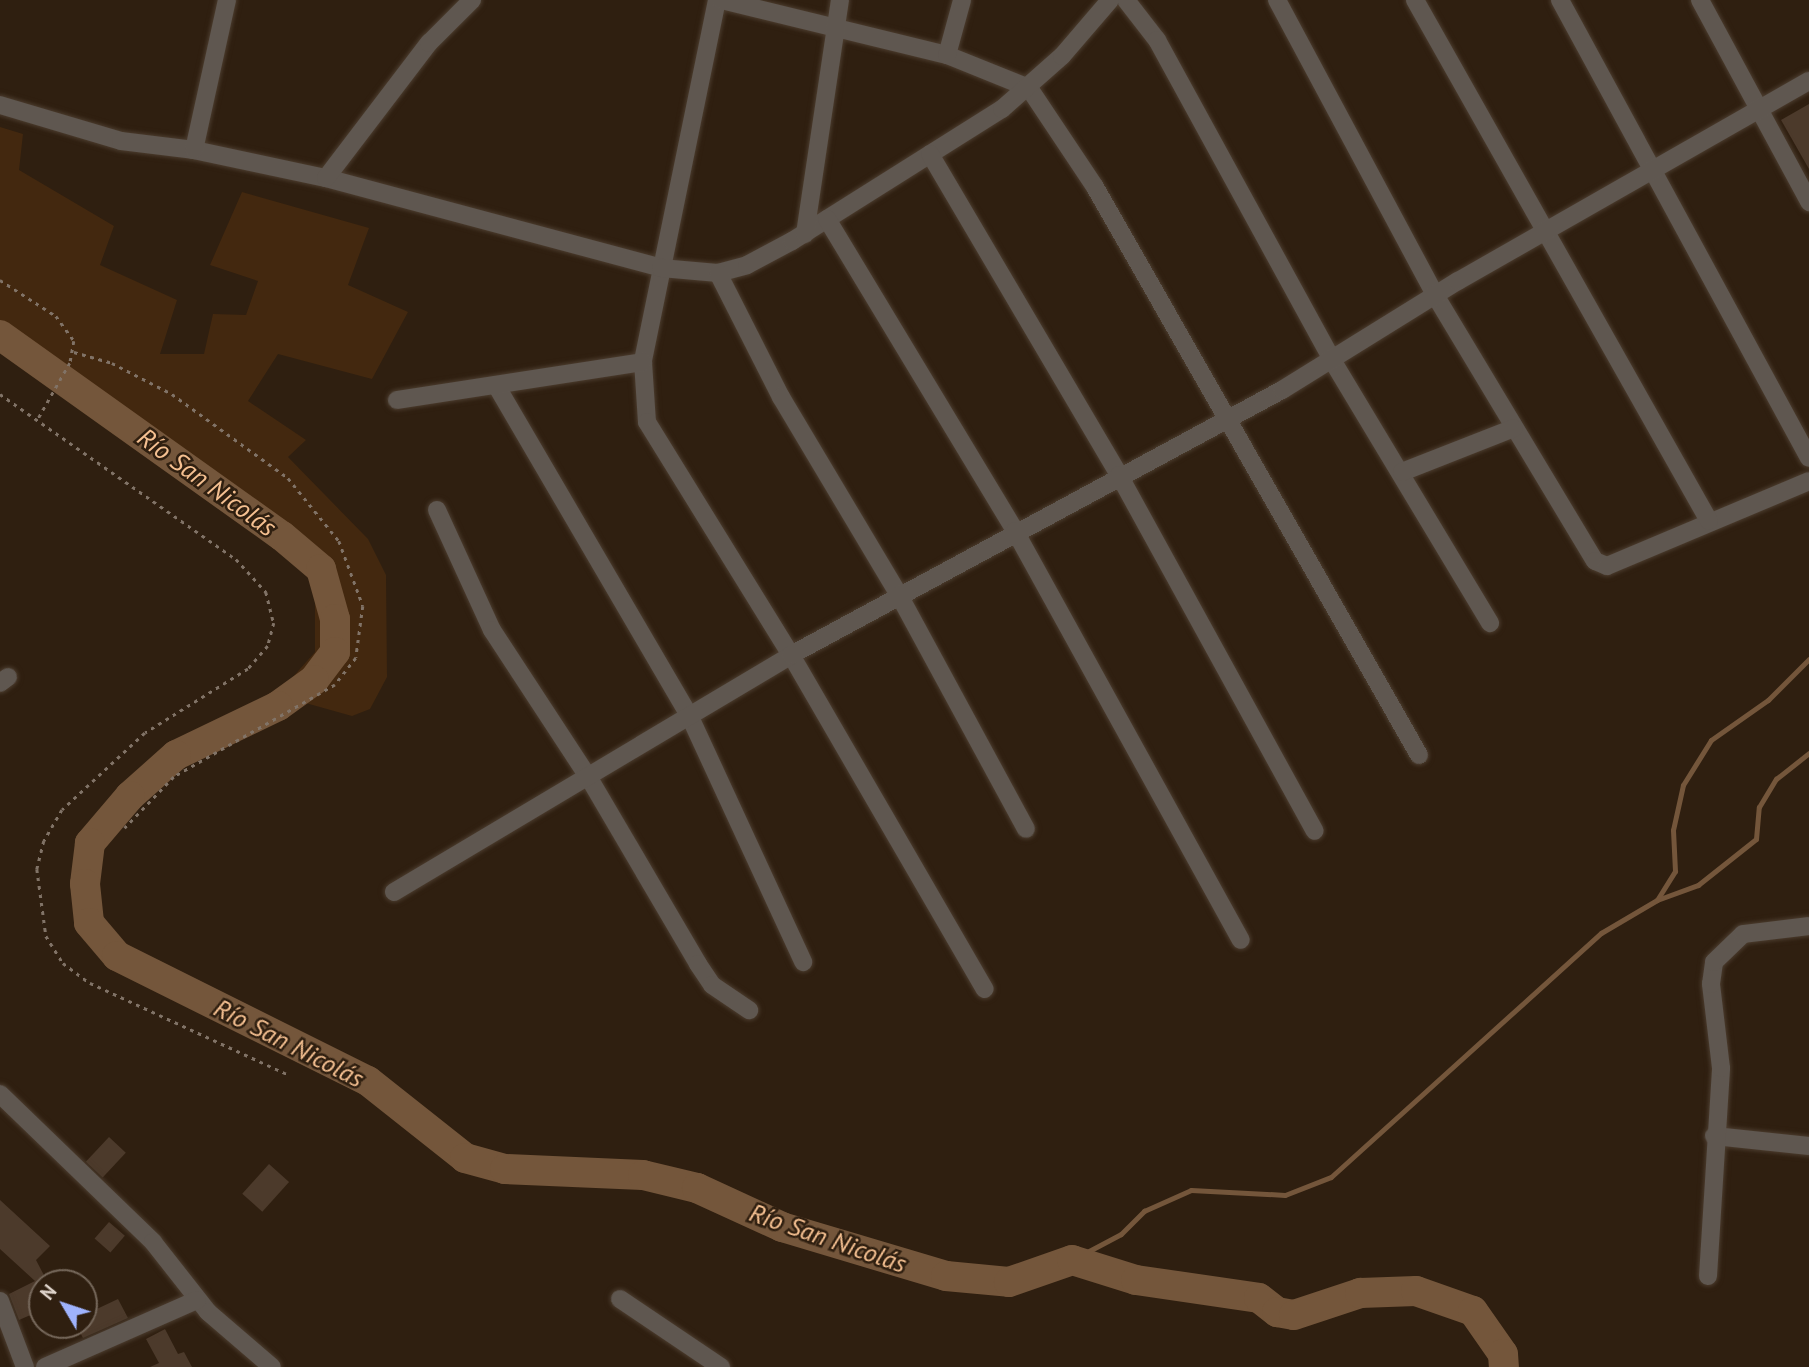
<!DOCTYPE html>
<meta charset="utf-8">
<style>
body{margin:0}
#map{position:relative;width:1809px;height:1367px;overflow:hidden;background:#2f1f10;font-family:"PT Sans",sans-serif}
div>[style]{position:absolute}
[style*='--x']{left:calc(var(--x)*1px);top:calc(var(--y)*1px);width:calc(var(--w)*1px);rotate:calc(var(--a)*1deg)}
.green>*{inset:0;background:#43280f}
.stream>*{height:5px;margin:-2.5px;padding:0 2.5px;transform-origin:2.5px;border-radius:2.5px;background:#74563b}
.river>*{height:30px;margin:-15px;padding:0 15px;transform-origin:15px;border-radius:15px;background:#74563b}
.building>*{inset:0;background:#4c3a2b;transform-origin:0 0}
.path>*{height:2.5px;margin-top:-1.25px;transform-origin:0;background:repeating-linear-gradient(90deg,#817367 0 3.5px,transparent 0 8.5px)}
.roads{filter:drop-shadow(0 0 2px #4b3c2e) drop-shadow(0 0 2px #4b3c2e)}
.minor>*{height:18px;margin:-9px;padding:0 9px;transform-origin:9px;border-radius:9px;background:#5f5750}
span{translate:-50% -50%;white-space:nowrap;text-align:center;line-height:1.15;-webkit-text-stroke:5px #2f1f10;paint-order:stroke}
.water-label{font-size:26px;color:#f5c091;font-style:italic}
.north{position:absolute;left:28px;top:1269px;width:70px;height:70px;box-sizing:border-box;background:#2f1f10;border:2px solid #75675a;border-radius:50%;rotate:309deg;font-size:19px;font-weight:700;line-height:28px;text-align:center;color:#ddd2c9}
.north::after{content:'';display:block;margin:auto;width:24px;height:32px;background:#9fb3fd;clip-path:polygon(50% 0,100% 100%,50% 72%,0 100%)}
</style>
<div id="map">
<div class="green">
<div style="clip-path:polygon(0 127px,23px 134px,19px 170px,114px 226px,100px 265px,177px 300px,160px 354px,204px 354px,213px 314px,246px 315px,258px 281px,210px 265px,242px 192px,369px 228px,348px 285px,408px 312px,372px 379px,278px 354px,248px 401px,306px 440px,288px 457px,368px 539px,386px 575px,387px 677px,370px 709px,352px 716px,277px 695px,315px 652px,315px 559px,0 336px)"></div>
</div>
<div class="stream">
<div style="--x:1657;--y:900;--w:44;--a:-20.1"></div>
<div style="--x:1698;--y:885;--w:74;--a:-38.4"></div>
<div style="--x:1756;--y:839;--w:32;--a:-85"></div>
<div style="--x:1759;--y:807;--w:33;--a:-59"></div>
<div style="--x:1776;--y:779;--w:42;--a:-38.2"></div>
<div style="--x:1072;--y:1260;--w:55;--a:-28"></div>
<div style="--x:1121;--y:1234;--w:33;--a:-45"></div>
<div style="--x:1144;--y:1211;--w:51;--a:-24.1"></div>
<div style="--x:1191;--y:1190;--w:94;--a:3"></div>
<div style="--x:1285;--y:1195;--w:49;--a:-21.4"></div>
<div style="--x:1331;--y:1177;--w:364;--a:-42.1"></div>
<div style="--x:1601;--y:933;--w:65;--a:-30.5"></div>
<div style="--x:1657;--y:900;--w:34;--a:-58"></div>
<div style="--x:1675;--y:871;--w:41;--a:-92.8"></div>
<div style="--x:1673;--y:830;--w:46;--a:-77.5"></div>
<div style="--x:1683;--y:785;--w:53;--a:-58.1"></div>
<div style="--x:1711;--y:740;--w:70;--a:-35.1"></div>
<div style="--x:1768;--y:700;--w:58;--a:-45"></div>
</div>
<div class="river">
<div style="--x:0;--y:335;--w:346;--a:35.5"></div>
<div style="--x:282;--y:536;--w:51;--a:40.2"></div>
<div style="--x:321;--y:569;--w:52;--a:74.4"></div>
<div style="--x:335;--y:619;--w:33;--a:90"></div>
<div style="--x:335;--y:652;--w:35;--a:127"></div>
<div style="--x:314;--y:680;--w:44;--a:144.2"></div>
<div style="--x:278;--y:706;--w:113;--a:154.3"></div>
<div style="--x:176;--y:755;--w:62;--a:138.3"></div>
<div style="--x:130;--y:796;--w:62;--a:130.4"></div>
<div style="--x:90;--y:843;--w:41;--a:97"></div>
<div style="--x:85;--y:884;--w:39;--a:84"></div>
<div style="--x:89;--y:923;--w:43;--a:49.7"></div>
<div style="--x:117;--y:956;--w:280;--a:26.5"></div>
<div style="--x:368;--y:1081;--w:124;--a:38.4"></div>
<div style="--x:465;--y:1158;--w:41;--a:15.4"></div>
<div style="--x:505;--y:1169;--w:138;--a:2.5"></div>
<div style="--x:643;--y:1175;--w:56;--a:13.5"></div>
<div style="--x:697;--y:1188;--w:94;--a:24.6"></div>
<div style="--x:782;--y:1227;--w:171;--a:16.6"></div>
<div style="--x:946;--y:1276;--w:63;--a:5.4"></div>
<div style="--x:1009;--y:1282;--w:67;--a:-19.2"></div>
<div style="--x:1072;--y:1260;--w:67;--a:17.4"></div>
<div style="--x:1136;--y:1280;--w:124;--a:8.3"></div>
<div style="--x:1259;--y:1298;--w:23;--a:38"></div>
<div style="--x:1277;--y:1312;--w:17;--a:10"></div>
<div style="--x:1294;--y:1315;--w:70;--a:-18.4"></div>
<div style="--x:1360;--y:1293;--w:56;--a:-2"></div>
<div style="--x:1416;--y:1291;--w:60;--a:19.3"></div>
<div style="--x:1473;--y:1311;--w:52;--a:55.1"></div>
<div style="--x:1503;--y:1354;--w:13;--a:86"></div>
</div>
<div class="building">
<div style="clip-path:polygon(1809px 104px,1809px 169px,1781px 120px)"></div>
<div style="left:109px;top:1137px;width:23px;height:34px;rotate:43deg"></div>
<div style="left:269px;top:1164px;width:27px;height:40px;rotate:42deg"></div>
<div style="clip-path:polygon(0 1200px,50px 1246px,36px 1260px,48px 1283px,42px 1283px,42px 1310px,19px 1320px,9px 1294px,35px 1281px,0 1249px)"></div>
<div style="left:109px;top:1222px;width:21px;height:22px;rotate:41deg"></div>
<div style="clip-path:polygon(118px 1299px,128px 1318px,83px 1338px,76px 1325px,84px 1325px,84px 1315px)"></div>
<div style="clip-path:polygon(165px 1329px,178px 1354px,184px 1352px,192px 1367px,150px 1367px,159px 1363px,146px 1339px)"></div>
</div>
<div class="path">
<div style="--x:0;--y:280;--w:67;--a:32.7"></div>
<div style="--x:56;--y:316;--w:31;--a:54"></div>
<div style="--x:74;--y:341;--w:22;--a:100"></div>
<div style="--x:70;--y:363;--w:64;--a:119.7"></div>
<div style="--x:74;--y:352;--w:40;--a:16"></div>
<div style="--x:112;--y:363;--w:68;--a:27.3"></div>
<div style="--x:172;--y:394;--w:143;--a:35.9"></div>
<div style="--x:288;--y:478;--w:81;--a:51"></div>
<div style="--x:339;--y:541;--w:69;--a:69.7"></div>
<div style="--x:363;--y:606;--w:52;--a:97.7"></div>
<div style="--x:356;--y:658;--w:34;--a:128"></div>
<div style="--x:335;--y:685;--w:185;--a:150.3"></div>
<div style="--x:174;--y:777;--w:71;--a:133.9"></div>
<div style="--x:0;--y:394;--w:288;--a:35"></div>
<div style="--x:236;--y:559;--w:45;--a:47.7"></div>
<div style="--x:266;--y:592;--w:32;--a:76"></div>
<div style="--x:274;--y:623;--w:24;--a:105"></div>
<div style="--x:268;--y:646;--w:30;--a:131"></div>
<div style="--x:248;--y:669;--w:121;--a:148.1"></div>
<div style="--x:145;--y:733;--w:113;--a:137.1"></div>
<div style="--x:62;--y:810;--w:36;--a:120"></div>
<div style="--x:44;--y:841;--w:29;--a:104"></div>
<div style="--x:37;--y:869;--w:68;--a:82.3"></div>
<div style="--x:46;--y:936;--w:32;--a:58"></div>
<div style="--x:63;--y:963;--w:34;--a:37"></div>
<div style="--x:90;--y:983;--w:217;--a:24.8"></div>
</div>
<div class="roads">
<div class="minor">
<div style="--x:717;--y:0;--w:369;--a:101.6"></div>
<div style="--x:643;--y:362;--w:60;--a:86.2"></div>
<div style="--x:647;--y:422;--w:274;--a:58.3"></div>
<div style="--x:791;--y:655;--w:386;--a:59.9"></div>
<div style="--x:721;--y:0;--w:233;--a:13.7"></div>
<div style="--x:947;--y:55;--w:88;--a:21.9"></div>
<div style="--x:1029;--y:88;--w:119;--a:56.3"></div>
<div style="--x:1095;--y:187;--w:654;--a:60.3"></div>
<div style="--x:1126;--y:0;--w:51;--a:52.2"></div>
<div style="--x:1157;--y:40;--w:365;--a:61.3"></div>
<div style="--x:1332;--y:360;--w:307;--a:59"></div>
<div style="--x:1277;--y:0;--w:335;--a:61.8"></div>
<div style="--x:1435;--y:295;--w:310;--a:59"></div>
<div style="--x:1595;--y:561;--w:13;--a:23"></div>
<div style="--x:1607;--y:566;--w:219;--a:-22.8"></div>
<div style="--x:1415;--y:0;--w:598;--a:60.56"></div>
<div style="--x:1560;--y:0;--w:521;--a:61.47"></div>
<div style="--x:1700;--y:0;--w:230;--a:61.6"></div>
<div style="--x:947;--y:55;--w:57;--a:-74.7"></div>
<div style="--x:0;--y:105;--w:126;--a:16.6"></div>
<div style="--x:121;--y:141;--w:74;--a:7"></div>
<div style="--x:194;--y:150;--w:135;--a:12"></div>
<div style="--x:326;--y:178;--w:347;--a:15"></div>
<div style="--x:661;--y:268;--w:57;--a:5"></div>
<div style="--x:718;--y:273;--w:30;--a:-15"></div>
<div style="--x:747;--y:265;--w:51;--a:-28.1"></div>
<div style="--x:792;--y:241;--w:248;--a:-32.2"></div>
<div style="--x:1002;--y:109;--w:80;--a:-41.5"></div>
<div style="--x:1062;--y:56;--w:74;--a:-49.4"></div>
<div style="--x:194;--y:150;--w:154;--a:-77.6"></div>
<div style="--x:930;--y:154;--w:373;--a:59.5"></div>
<div style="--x:1119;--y:475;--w:406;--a:61.2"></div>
<div style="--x:326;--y:178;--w:170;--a:-52.7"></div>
<div style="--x:429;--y:43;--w:61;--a:-45"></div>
<div style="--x:827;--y:219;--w:364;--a:58.9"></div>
<div style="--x:1015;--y:531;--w:467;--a:61.1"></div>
<div style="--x:805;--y:234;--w:237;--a:-81.5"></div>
<div style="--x:718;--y:273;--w:139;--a:63.1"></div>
<div style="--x:781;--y:397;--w:230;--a:59.2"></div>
<div style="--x:899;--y:595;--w:266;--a:61.5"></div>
<div style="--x:496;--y:385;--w:385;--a:59.7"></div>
<div style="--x:690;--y:717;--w:270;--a:65.2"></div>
<div style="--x:397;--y:400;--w:249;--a:-8.8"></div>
<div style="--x:1402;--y:472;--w:120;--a:-21.4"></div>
<div style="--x:437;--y:510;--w:132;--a:65.4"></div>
<div style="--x:492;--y:630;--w:177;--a:56.8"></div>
<div style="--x:589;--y:778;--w:216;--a:59.6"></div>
<div style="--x:698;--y:964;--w:25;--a:56"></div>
<div style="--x:712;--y:985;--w:45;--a:34"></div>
<div style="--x:0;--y:683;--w:10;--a:-37"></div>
<div style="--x:394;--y:892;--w:462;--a:-30.8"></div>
<div style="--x:791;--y:655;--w:558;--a:-28.36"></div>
<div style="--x:1282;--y:390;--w:207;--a:-31.8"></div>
<div style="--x:1458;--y:281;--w:404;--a:-29.7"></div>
<div style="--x:0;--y:1094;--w:213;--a:44"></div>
<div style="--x:153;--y:1242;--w:89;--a:51.8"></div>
<div style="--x:208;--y:1312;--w:84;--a:40.7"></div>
<div style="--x:1714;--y:1136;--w:96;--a:6"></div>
<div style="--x:1708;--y:1276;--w:208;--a:-86.4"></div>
<div style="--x:1721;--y:1068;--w:85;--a:-96.8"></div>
<div style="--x:1711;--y:984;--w:22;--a:-82"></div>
<div style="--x:1714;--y:962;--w:40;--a:-44"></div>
<div style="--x:1743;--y:934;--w:66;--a:-6.9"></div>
<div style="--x:620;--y:1299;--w:122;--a:34"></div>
<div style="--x:0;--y:1301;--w:71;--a:69.3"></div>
<div style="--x:45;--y:1367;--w:166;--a:-23.8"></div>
</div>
</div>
<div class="water-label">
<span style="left:207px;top:482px;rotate:36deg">Río San Nicolás</span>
<span style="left:289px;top:1043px;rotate:27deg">Río San Nicolás</span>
<span style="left:828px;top:1238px;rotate:19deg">Río San Nicolás</span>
</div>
<div class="north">N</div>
</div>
